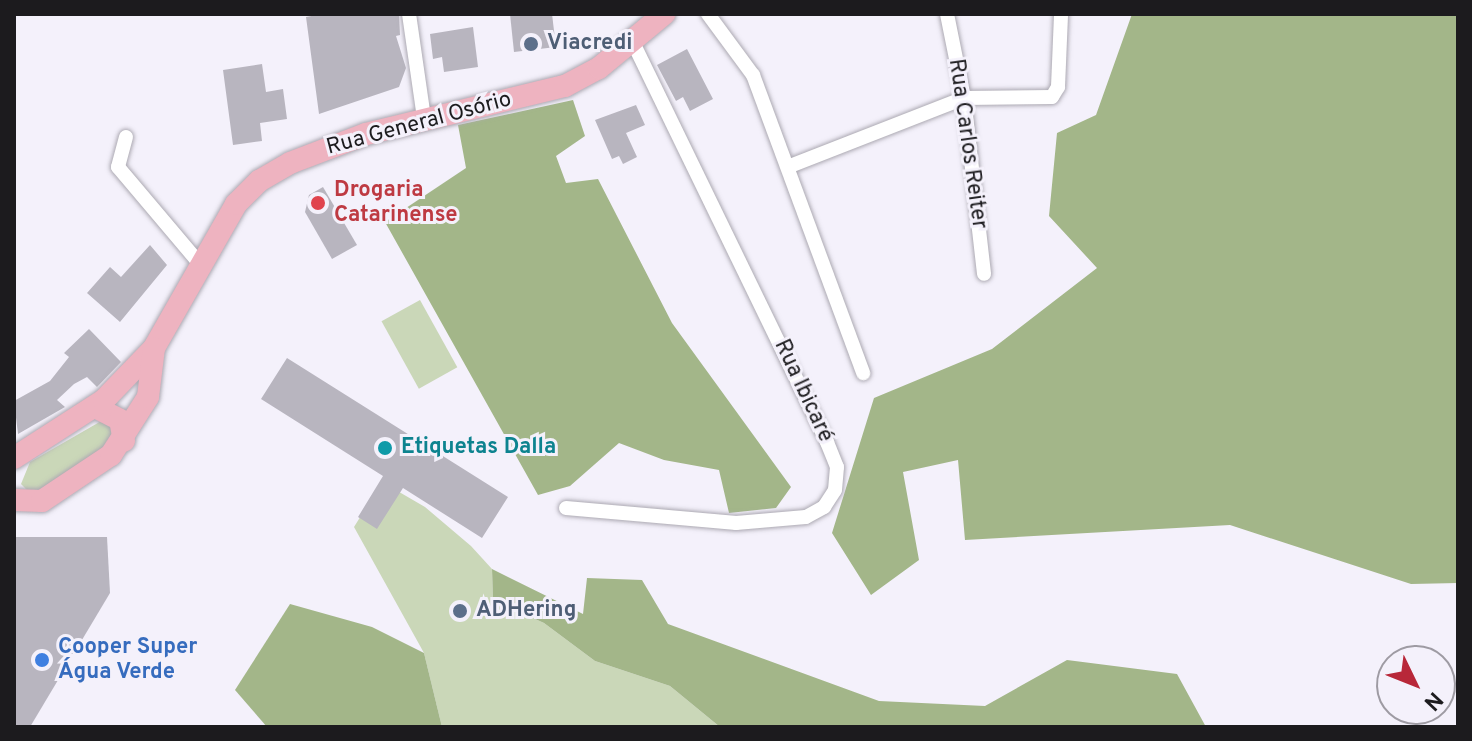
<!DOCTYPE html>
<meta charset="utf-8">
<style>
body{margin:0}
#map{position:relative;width:1472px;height:741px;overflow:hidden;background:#f4f1fb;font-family:Overpass,sans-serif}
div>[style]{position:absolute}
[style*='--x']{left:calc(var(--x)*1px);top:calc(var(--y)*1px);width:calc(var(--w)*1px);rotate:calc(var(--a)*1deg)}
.green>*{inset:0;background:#cad7b8;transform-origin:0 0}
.forest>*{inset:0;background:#a3b689}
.building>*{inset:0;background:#b8b5bf}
.roads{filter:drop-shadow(0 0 2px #aca9b2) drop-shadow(0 0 2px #aca9b2)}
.minor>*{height:14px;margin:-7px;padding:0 7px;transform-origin:7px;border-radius:7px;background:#fff}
.primary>*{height:22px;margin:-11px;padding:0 11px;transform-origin:11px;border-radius:11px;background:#eeb3c0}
.dots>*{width:22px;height:22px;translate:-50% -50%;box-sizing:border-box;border:4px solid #f4f1fb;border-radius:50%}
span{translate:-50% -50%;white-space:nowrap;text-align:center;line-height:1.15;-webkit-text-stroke:6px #f4f1fb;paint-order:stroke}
.service-label{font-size:22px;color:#4e5e75;font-weight:700}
.left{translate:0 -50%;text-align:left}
.street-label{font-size:22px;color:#1c1b1e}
.health-label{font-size:22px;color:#be3a42;font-weight:700}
.culture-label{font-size:22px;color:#0d838f;font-weight:700}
.shop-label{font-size:22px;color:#366cbe;font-weight:700}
.frame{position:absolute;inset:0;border:16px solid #1c1b1e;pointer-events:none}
.north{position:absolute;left:1376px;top:645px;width:80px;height:80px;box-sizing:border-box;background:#f4f1fb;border:2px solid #9e9ba3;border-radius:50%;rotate:133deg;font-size:22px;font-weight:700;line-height:32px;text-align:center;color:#1c1b1e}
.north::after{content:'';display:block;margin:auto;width:28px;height:36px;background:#b82739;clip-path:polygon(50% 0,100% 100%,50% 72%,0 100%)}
</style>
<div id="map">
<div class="green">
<div style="left:420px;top:300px;width:77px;height:44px;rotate:61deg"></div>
<div style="clip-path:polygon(103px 420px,110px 423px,113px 443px,48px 489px,30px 493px,21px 484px,30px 462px)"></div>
<div style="clip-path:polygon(382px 482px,425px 507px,471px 546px,492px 569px,493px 600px,544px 623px,595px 661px,670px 686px,720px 727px,442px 727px,424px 653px,354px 527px)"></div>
</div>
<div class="forest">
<div style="clip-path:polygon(1132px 14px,1458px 14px,1458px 583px,1411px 584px,1230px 525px,965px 540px,958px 460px,903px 472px,919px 560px,871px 595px,832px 533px,874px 398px,992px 349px,1097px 268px,1049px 216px,1057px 133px,1096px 115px)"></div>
<div style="clip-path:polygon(573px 100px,585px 136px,556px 156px,566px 183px,598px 179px,672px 323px,791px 487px,776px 508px,729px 513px,719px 470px,664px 460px,619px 443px,570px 486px,538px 495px,385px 222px,466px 168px,458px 125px)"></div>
<div style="clip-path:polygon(492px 569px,583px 614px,587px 578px,642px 580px,668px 624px,879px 701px,985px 706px,1067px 660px,1177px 674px,1206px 727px,720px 727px,670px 686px,595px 661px,544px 623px,493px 600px)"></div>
<div style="clip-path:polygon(290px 604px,372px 627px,424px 653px,442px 727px,267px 727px,235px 690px)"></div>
</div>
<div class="building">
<div style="clip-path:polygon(322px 14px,399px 14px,400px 35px,396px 36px,406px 68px,399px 87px,319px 114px,306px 17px)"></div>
<div style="clip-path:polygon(510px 14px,552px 14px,556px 47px,514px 52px)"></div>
<div style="clip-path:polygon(473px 27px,478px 67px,444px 72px,442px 57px,433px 59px,430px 34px)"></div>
<div style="clip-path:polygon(687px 49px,713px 99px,690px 111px,683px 97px,676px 101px,657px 65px)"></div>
<div style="clip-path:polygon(262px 64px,266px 92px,283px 89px,287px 119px,260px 123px,262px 141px,233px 145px,223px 70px)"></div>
<div style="clip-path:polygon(636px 105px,645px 125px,626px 133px,637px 157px,623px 164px,619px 156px,612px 159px,595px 120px)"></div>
<div style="clip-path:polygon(323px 187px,357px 245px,332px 259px,305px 212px,309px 195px)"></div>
<div style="clip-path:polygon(150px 245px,167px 265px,120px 322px,87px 293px,110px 267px,121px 277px)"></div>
<div style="clip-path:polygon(89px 329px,121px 362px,97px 387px,87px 377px,74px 384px,57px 400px,65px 407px,18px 434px,14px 401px,50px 381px,69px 357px,64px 353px)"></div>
<div style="clip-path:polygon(287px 358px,508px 497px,482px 538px,403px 488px,377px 529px,358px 517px,383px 476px,261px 399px)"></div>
<div style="clip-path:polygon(14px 537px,107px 537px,110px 593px,30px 727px,14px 727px)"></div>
</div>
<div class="roads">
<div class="minor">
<div style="--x:409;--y:14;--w:105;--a:81.8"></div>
<div style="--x:708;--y:14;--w:76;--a:53.6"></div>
<div style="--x:753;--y:75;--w:318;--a:69.7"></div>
<div style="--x:947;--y:14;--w:86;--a:78.6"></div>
<div style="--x:964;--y:98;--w:177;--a:83.5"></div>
<div style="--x:126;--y:137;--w:31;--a:105"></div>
<div style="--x:118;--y:167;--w:127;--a:49.8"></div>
<div style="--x:790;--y:166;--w:187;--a:-21.3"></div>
<div style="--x:964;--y:98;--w:88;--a:-0.7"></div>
<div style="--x:1052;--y:97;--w:12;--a:-59"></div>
<div style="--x:1058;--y:87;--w:73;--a:-87.6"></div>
<div style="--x:566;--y:508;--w:171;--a:5"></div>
<div style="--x:736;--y:523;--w:70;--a:-4.9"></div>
<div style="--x:806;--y:517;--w:21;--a:-29"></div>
<div style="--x:824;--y:507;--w:20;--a:-57"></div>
<div style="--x:835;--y:490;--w:23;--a:-85"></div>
<div style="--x:837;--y:467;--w:27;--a:-112"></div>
<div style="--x:827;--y:442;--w:444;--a:-115.9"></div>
</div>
<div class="primary">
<div style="--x:95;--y:407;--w:28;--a:27"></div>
<div style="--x:120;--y:420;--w:21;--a:79"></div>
<div style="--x:14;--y:458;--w:107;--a:-32.8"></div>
<div style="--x:104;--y:400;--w:72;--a:-46.1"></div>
<div style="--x:154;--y:348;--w:166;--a:-60.3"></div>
<div style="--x:236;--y:204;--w:33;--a:-45"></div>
<div style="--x:259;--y:181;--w:36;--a:-30"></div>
<div style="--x:290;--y:163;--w:81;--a:-20.9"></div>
<div style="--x:366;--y:134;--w:205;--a:-13.6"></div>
<div style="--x:565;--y:86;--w:38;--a:-28"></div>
<div style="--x:599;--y:68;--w:85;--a:-39.7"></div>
<div style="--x:14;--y:500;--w:28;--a:2"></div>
<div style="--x:42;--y:501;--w:83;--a:-33.7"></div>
<div style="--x:111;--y:455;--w:69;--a:-57.5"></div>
<div style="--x:148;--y:397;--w:49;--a:-83"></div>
</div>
</div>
<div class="dots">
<div style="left:531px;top:44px;background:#5c6f8a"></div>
<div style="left:318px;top:203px;background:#e0444e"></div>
<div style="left:385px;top:448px;background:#0f9aa8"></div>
<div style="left:460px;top:611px;background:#5c6f8a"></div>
<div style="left:42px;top:660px;background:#3f7fe0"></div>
</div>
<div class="service-label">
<span class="left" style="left:547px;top:44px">Viacredi</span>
<span class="left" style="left:476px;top:611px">ADHering</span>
</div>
<div class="street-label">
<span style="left:419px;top:124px;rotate:-15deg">Rua General Osório</span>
<span style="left:967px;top:144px;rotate:82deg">Rua Carlos Reiter</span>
<span style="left:803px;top:391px;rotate:65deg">Rua Ibicaré</span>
</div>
<div class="health-label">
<span class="left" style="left:334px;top:203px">Drogaria<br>Catarinense</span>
</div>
<div class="culture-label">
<span class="left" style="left:401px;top:448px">Etiquetas Dalla</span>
</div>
<div class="shop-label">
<span class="left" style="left:58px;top:660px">Cooper Super<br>Água Verde</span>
</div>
<div class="frame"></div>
<div class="north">N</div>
</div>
